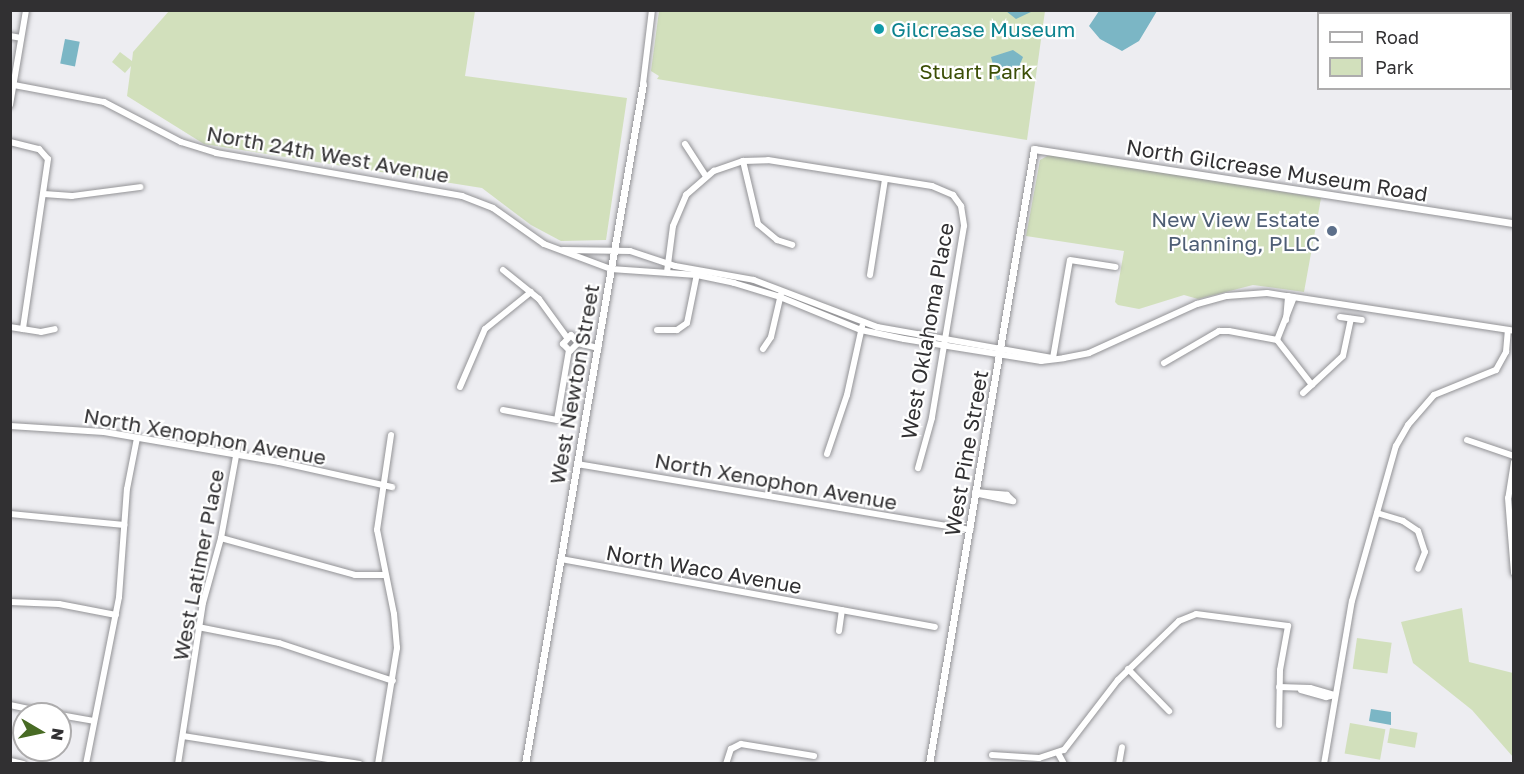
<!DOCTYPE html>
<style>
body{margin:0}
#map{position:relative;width:1524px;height:774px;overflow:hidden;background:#ededf1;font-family:"Golos Text",sans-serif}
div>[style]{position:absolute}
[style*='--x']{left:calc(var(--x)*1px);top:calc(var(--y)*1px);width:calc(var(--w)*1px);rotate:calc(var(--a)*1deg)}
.green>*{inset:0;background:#d2e0bc;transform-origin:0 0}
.water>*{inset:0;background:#7bb6c5;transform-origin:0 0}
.roads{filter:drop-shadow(0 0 2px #939396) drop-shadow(0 0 2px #939396)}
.minor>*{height:6px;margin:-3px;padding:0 3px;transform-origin:3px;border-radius:3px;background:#fff}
.tertiary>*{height:7px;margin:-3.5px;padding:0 3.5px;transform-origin:3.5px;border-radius:3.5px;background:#fff}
.dots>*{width:16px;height:16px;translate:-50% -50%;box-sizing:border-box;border:3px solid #fff;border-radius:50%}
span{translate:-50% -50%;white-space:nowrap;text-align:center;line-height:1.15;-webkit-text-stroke:4.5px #fff;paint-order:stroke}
.culture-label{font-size:21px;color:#0d838f}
.left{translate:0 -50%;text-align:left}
.park-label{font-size:21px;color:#3c4f07}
.street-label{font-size:21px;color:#313032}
.service-label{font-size:21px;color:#4e5e75}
.right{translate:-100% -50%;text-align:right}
.frame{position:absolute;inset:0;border:12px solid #313032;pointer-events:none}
.legend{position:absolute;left:1317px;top:12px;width:195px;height:78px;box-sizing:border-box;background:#fff;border:2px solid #adacad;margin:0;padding:8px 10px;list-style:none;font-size:18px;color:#313032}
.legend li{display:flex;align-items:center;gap:12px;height:30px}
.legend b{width:30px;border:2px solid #adacad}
.north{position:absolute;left:12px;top:702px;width:60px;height:60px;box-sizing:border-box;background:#fff;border:2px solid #adacad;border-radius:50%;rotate:99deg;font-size:16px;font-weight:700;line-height:24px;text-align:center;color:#313032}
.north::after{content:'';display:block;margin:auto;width:21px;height:27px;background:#486b24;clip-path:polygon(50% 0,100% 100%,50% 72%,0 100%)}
</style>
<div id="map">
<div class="green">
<div style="clip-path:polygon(169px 11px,475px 11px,465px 76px,627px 98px,606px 240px,561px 241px,531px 225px,482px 188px,204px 144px,127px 96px,131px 66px,125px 73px,112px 62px,120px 52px,132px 61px,133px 52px)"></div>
<div style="clip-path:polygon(659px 11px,1045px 11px,1027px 140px,657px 79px,659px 76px,651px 71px)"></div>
<div style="clip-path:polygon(1051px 154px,1321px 198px,1304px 292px,1253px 285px,1198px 299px,1184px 295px,1139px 309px,1118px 305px,1115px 302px,1124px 251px,1026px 236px,1040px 160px)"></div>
<div style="clip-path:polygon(1462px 608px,1469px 662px,1513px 673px,1513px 757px,1472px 710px,1413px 663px,1401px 622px)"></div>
<div style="left:1357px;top:638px;width:35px;height:31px;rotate:8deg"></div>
<div style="left:1350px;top:723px;width:36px;height:31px;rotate:10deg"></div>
<div style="left:1390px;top:728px;width:28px;height:15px;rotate:10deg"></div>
</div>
<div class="water">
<div style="clip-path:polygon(1006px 11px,1006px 10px,1033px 11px,1016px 19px)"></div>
<div style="clip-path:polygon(1099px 11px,1099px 10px,1157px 11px,1139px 41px,1122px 51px,1100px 39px,1089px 26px)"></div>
<div style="left:65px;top:39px;width:15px;height:25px;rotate:11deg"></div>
<div style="clip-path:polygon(1013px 50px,1023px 57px,1019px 67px,1007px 77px,997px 80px,991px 57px)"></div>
<div style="clip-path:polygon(1371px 709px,1391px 712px,1391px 725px,1369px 721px)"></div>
</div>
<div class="roads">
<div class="minor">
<div style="--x:10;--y:36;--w:11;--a:10"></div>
<div style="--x:643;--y:84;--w:75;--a:-83.1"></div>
<div style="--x:14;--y:85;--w:92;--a:10.7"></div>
<div style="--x:104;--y:102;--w:87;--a:27.5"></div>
<div style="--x:181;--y:142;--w:37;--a:17"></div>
<div style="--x:216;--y:153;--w:250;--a:9.9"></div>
<div style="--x:462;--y:196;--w:33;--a:21"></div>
<div style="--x:493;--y:208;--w:62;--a:35.2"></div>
<div style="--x:544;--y:244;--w:72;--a:20.5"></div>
<div style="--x:611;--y:269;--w:86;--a:4"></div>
<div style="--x:697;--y:275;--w:38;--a:12"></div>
<div style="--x:734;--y:283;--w:48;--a:16.9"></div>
<div style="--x:780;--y:297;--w:87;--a:22.2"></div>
<div style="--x:861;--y:330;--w:44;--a:11.8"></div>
<div style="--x:904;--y:339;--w:139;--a:9.1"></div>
<div style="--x:1041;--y:361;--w:23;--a:-7"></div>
<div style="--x:1064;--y:358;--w:25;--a:-11"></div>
<div style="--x:1089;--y:353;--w:119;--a:-24.4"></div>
<div style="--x:1197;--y:304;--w:31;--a:-15"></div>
<div style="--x:1227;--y:296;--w:40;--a:-4.3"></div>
<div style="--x:1267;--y:293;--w:250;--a:8.7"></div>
<div style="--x:10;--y:105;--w:96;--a:-80.4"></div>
<div style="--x:10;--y:142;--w:30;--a:14"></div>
<div style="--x:39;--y:149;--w:13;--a:48"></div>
<div style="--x:48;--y:159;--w:172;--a:98.4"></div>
<div style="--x:685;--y:144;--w:38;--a:57"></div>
<div style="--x:743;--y:161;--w:65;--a:76.6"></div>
<div style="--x:758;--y:224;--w:25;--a:40"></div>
<div style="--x:777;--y:240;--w:16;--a:18"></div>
<div style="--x:44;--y:194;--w:28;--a:4"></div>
<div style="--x:72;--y:196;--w:69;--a:-7.5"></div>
<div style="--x:563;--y:250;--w:67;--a:0.9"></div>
<div style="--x:630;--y:251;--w:47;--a:18.4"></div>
<div style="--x:675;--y:266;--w:80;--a:10"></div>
<div style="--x:754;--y:280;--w:132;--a:20.9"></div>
<div style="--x:877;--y:327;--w:179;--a:10"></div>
<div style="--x:503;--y:270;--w:46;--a:38.9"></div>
<div style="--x:539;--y:299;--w:46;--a:53.9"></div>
<div style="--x:667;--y:272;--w:46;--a:-82.6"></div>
<div style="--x:673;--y:226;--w:34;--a:-67"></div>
<div style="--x:686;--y:195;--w:37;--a:-41"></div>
<div style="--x:714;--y:171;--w:31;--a:-19"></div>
<div style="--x:743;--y:161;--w:25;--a:-2"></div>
<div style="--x:768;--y:160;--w:166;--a:9"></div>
<div style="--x:932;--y:186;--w:23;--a:23"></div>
<div style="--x:953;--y:195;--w:14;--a:54"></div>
<div style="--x:961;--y:206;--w:20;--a:81"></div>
<div style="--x:964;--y:226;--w:195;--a:99.5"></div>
<div style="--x:932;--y:418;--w:52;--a:105.6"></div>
<div style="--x:870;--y:275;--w:97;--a:-81.1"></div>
<div style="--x:1340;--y:317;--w:22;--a:8"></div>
<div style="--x:1286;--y:320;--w:24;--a:-85"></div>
<div style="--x:10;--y:327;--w:31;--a:9"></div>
<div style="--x:41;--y:332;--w:14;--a:-12"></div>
<div style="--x:657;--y:330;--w:20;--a:0"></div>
<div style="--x:677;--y:330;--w:12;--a:-35"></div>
<div style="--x:687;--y:323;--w:50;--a:-78.5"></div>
<div style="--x:1277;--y:340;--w:46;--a:-68.4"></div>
<div style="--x:578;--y:343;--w:11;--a:135"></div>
<div style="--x:570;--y:351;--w:10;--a:-135"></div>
<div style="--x:563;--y:344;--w:12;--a:-48"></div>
<div style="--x:571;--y:335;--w:11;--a:49"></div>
<div style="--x:578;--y:343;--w:21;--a:14"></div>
<div style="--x:763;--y:349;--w:14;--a:-56"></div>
<div style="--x:771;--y:337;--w:44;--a:-76.9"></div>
<div style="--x:1053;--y:358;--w:99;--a:-80.2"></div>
<div style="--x:1070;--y:260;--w:46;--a:8.8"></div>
<div style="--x:1164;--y:363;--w:64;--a:-30.2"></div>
<div style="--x:1219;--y:331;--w:10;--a:0"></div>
<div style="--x:1229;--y:331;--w:49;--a:10.6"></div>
<div style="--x:1277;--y:340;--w:57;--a:52.1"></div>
<div style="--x:460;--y:387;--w:63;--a:-66.7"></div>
<div style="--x:485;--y:329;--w:59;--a:-38.8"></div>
<div style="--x:1303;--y:393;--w:54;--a:-42.8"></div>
<div style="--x:1343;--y:356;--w:38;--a:-78"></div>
<div style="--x:503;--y:410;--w:55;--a:10.5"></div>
<div style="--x:557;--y:420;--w:71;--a:-80.3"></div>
<div style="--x:10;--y:426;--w:94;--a:3.7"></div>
<div style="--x:104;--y:432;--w:178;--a:9.7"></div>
<div style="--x:279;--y:462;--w:116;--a:12.5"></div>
<div style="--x:1467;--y:440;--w:50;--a:18.8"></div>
<div style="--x:827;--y:454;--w:62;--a:-71.3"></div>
<div style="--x:847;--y:395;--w:70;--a:-77.6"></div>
<div style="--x:1514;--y:462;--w:36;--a:99"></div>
<div style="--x:1508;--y:498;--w:75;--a:85.4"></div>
<div style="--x:577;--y:464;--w:399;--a:9.5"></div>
<div style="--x:975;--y:492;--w:32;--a:5"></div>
<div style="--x:1007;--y:495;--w:8;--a:45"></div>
<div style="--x:979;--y:494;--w:35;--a:12"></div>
<div style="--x:1377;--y:513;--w:27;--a:17"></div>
<div style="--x:1403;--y:521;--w:18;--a:34"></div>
<div style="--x:1418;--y:531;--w:22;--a:72"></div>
<div style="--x:1425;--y:552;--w:18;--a:112"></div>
<div style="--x:10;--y:514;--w:115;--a:5.5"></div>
<div style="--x:221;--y:538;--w:139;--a:15.4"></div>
<div style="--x:355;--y:575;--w:30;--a:0"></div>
<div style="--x:561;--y:559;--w:380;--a:10.3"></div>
<div style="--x:10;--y:602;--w:49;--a:2.3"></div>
<div style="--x:59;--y:604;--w:58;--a:10.9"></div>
<div style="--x:198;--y:627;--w:83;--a:11.2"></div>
<div style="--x:279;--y:643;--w:120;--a:18.4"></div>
<div style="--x:839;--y:631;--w:21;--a:-82"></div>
<div style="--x:1128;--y:669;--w:59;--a:45.7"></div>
<div style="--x:1279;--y:687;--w:31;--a:2"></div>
<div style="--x:1310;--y:688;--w:26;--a:16"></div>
<div style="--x:1301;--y:690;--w:26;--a:16"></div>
<div style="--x:1326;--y:697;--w:9;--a:-13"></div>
<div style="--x:10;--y:705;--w:43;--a:12.1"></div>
<div style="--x:60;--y:715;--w:34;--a:10"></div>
<div style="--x:183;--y:736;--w:179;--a:9"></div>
<div style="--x:1058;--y:753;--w:13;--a:61"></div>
<div style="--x:992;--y:755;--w:47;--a:3.7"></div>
<div style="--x:1039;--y:758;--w:26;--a:-18"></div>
<div style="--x:1064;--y:750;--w:88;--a:-52.4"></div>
<div style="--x:1118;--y:680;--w:85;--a:-44"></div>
<div style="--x:1179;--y:621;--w:18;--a:-22"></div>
<div style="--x:1196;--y:614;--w:93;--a:7.4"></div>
<div style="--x:1288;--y:626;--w:45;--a:100.3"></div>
<div style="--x:1280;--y:670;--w:55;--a:91"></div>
<div style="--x:86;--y:764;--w:170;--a:-78.8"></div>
<div style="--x:119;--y:597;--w:108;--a:-85.8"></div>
<div style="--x:127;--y:489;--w:52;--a:-78.9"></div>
<div style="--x:178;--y:764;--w:163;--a:-81.2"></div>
<div style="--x:203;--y:603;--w:67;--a:-74.5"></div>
<div style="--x:221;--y:538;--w:95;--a:-79.6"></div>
<div style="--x:378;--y:764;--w:118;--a:-80.7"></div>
<div style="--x:397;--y:648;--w:34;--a:-95"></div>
<div style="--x:394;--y:614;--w:86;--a:-101.4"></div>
<div style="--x:377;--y:530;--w:96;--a:-81.6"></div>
<div style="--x:726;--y:764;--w:16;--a:-72"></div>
<div style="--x:731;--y:749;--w:11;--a:-27"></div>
<div style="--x:741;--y:744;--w:74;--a:9.3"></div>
<div style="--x:1119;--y:764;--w:17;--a:-80"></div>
<div style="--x:1324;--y:764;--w:165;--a:-80.3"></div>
<div style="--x:1352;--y:601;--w:161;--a:-74.2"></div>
<div style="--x:1396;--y:446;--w:24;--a:-60"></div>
<div style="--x:1408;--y:425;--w:40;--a:-49"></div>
<div style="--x:1434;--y:395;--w:67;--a:-22"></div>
<div style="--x:1496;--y:370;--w:21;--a:-61"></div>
<div style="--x:1506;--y:352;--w:22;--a:-85"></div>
</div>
<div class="tertiary">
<div style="--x:10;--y:761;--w:13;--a:13"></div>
<div style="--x:525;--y:764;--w:690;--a:-80.16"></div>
<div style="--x:929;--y:764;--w:624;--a:-80.31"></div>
<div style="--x:1034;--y:149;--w:486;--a:8.8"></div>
</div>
</div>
<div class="dots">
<div style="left:879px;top:29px;background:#0f9aa8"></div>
<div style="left:1332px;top:231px;background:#5c6f8a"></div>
</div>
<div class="culture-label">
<span class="left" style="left:891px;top:29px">Gilcrease Museum</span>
</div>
<div class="park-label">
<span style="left:976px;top:71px">Stuart Park</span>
</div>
<div class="street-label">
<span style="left:328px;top:154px;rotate:10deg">North 24th West Avenue</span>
<span style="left:1277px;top:170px;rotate:9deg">North Gilcrease Museum Road</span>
<span style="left:927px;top:331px;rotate:-80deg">West Oklahoma Place</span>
<span style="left:574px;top:384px;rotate:-80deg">West Newton Street</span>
<span style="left:205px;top:436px;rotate:10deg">North Xenophon Avenue</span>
<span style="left:966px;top:453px;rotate:-80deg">West Pine Street</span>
<span style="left:776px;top:481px;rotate:10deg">North Xenophon Avenue</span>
<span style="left:198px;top:565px;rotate:-79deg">West Latimer Place</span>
<span style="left:704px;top:569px;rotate:10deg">North Waco Avenue</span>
</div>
<div class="service-label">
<span class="right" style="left:1320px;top:231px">New View Estate<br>Planning, PLLC</span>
</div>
<div class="frame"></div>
<ul class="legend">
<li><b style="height:8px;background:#fff"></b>Road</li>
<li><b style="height:16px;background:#d2e0bc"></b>Park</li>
</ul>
<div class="north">N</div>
</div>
